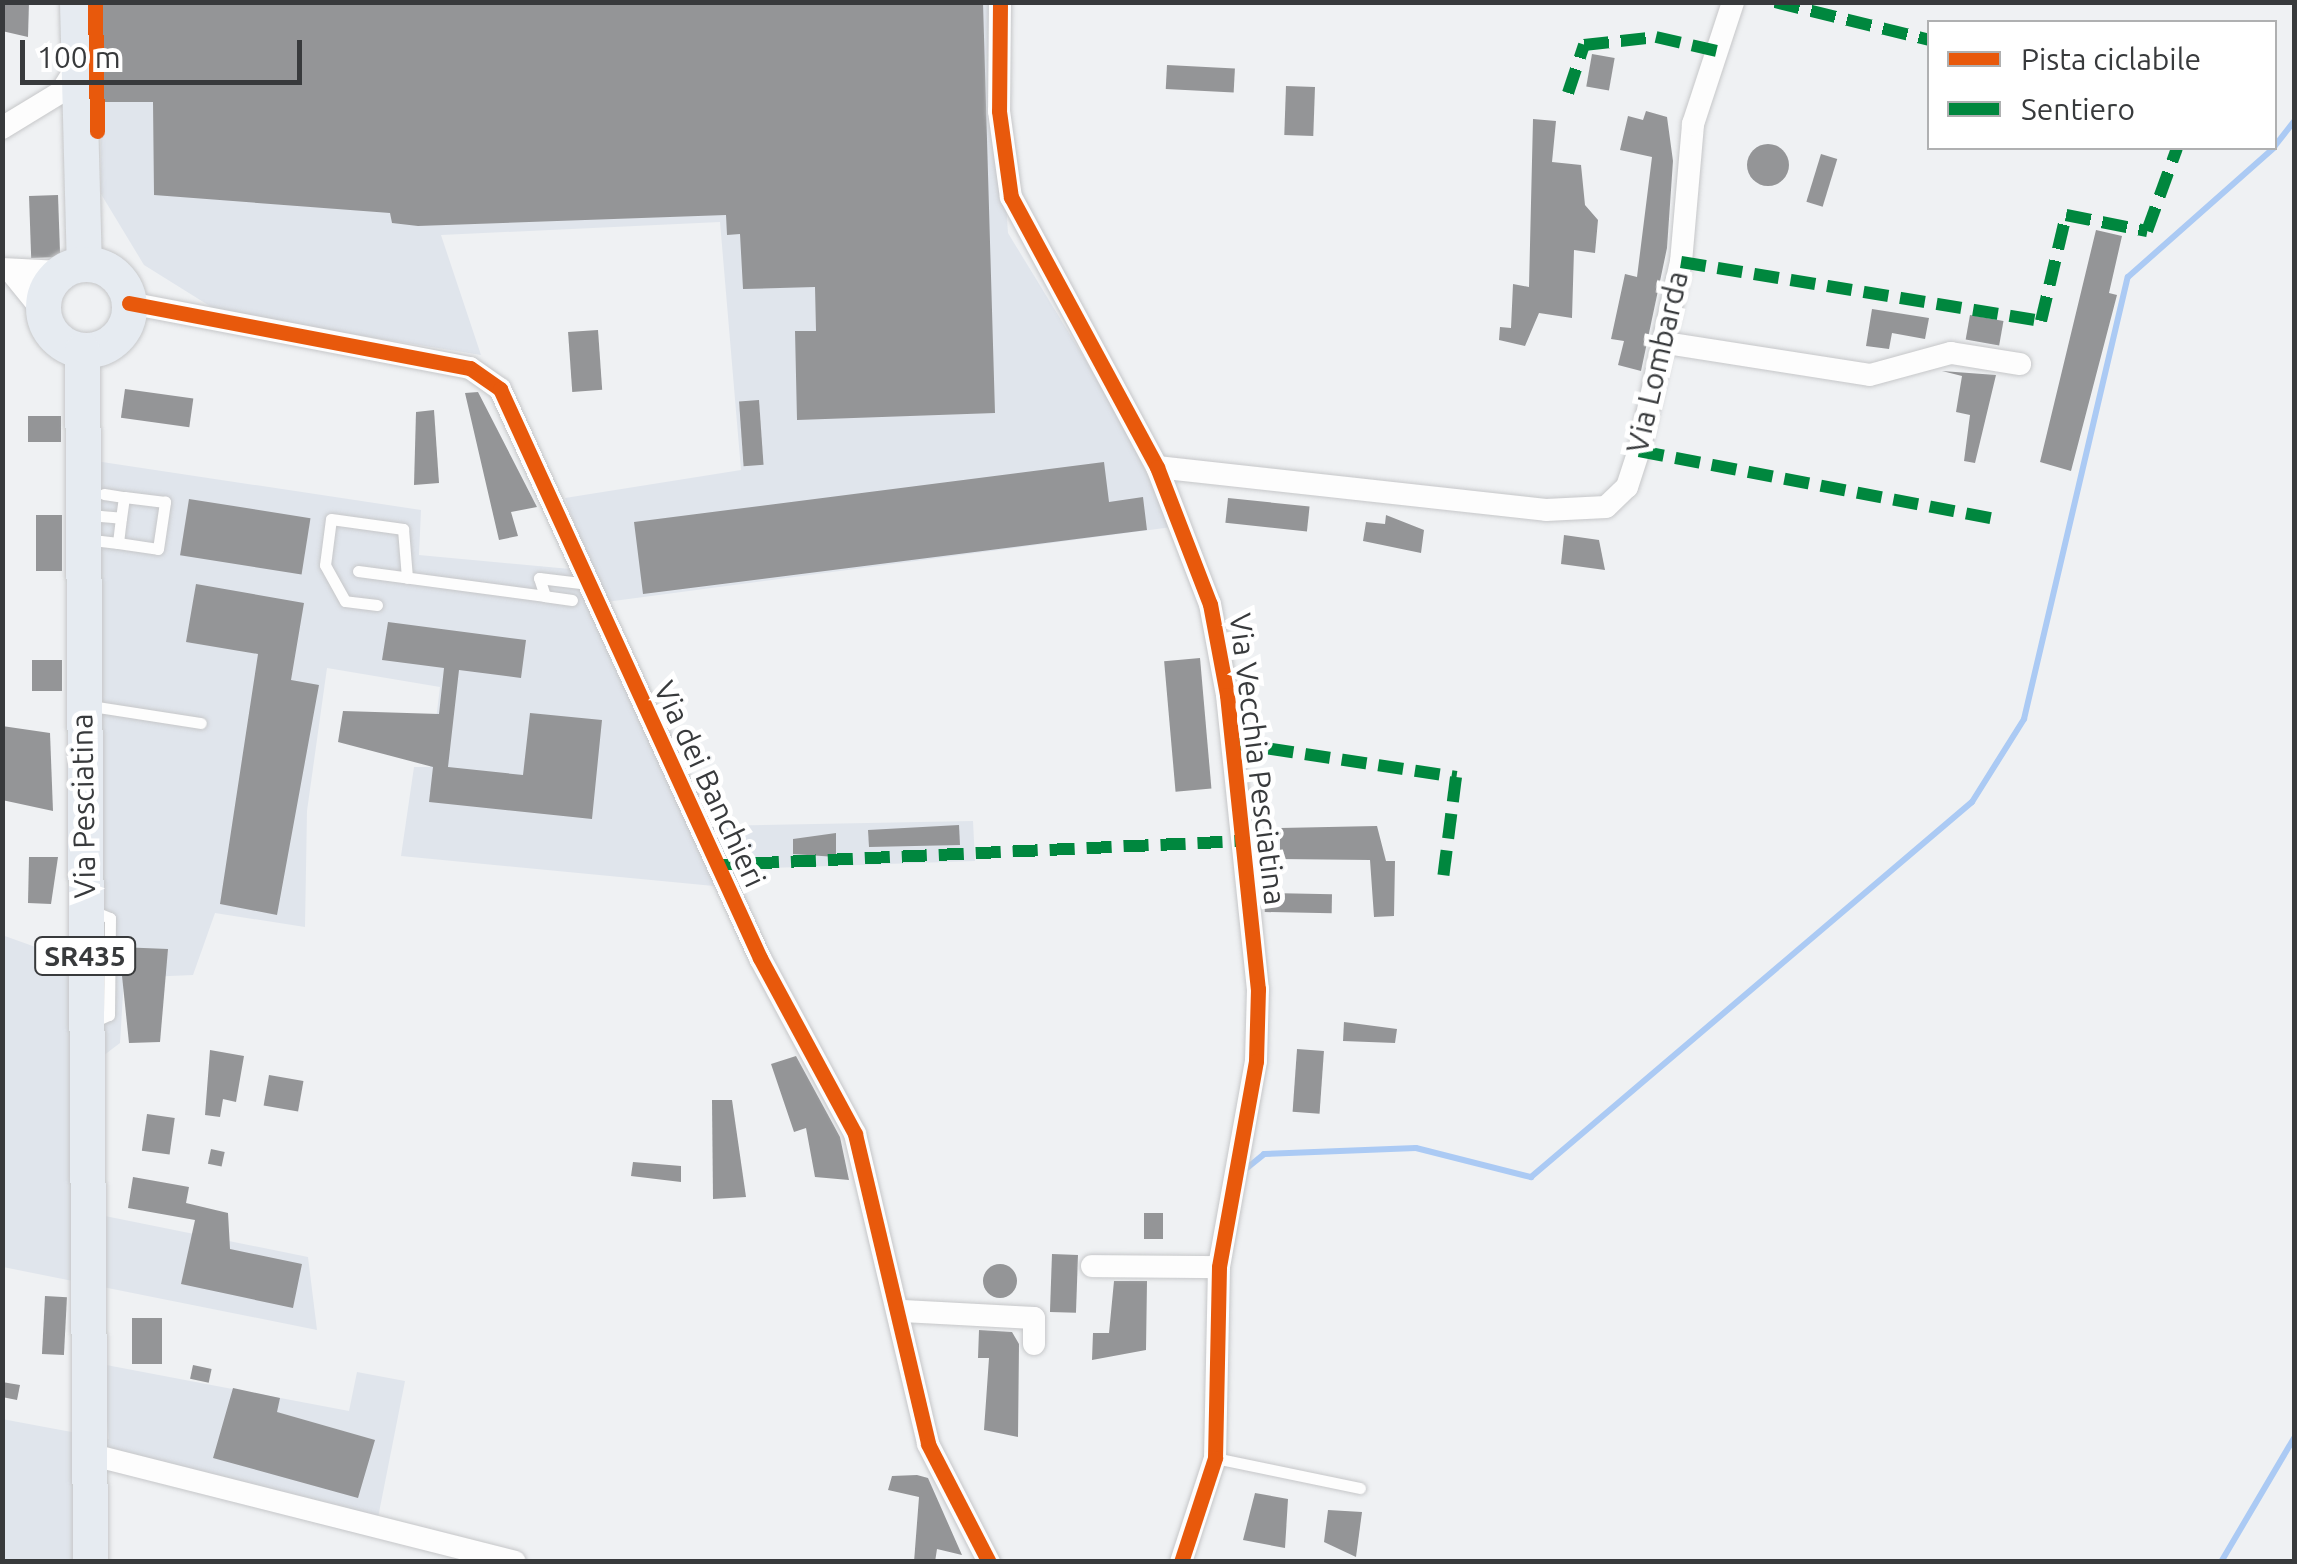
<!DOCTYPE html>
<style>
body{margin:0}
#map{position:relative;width:2297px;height:1564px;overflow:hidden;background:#eff1f3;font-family:Ubuntu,sans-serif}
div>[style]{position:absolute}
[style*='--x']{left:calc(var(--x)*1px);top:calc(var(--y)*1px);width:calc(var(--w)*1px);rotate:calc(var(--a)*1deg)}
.built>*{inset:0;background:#e0e5ec}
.stream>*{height:6px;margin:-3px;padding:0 3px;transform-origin:3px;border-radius:3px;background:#abcaf4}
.building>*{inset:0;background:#949597;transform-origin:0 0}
.round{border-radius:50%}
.roads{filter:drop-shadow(0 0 2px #c6c7c9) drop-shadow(0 0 2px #c6c7c9)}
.lane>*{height:11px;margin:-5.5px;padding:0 5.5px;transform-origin:5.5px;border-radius:5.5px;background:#fdfdfd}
.street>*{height:22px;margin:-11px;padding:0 11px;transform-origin:11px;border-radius:11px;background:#fdfdfd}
.primary>*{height:35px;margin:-17.5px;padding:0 17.5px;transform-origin:17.5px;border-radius:17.5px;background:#e6ebf1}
.primary>.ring{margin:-17.5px;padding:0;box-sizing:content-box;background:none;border:35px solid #e6ebf1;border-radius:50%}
.quiet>*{height:12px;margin-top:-6px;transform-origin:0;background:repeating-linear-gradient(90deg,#00873e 0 25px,transparent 0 37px)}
.cycleway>*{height:15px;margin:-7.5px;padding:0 7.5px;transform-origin:7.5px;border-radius:7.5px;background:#e8590c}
span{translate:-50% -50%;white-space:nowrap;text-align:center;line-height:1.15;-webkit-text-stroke:10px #fff;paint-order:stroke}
.shield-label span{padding:2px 8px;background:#fff;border:2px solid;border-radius:8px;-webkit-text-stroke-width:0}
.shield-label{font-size:28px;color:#383a3c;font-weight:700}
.street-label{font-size:30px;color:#383a3c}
.frame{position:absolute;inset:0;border:5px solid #383a3c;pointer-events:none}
.legend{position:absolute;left:1927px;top:20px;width:350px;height:130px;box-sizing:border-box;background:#fff;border:2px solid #afb0b1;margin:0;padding:12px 18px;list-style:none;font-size:30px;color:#383a3c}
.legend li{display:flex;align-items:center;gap:20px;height:50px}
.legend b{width:50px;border:2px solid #afb0b1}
.scale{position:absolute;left:20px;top:40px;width:282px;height:45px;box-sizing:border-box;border:5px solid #383a3c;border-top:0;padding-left:12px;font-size:30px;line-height:35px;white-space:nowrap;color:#383a3c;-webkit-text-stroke:8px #fff;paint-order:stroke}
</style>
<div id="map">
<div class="built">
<div style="clip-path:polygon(100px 3px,992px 3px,1008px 233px,1119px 415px,1172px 527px,606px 602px,714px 826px,973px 821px,975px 861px,738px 869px,745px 889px,401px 856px,414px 767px,430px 767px,440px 687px,327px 668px,307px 811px,305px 927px,215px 913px,193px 975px,124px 978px,120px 1043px,99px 1059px,100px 1215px,308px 1257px,317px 1330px,3px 1267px,2px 935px,69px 959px,69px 457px,421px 510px,419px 555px,592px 571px,565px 498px,741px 470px,720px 222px,441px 235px,481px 355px,221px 313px,144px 265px,101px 194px)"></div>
<div style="clip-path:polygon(101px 1364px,349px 1411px,357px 1372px,405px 1381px,374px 1538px,105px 1469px,102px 1561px,3px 1561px,2px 1419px,109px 1439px)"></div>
</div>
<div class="stream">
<div style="--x:2274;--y:147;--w:33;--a:-52"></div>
<div style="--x:1247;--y:1168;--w:22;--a:-39"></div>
<div style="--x:1264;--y:1154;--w:152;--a:-2.3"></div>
<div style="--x:1416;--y:1148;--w:119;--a:14.2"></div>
<div style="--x:1531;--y:1177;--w:579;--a:-40.38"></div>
<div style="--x:1972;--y:802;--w:98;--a:-57.9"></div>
<div style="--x:2024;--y:719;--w:454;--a:-76.8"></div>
<div style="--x:2128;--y:277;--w:195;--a:-41.5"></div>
<div style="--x:2221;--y:1562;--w:144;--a:-59.5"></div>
</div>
<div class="building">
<div style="clip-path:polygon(2px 2px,29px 2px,28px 37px,2px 31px)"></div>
<div style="clip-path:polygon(100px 2px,983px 2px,995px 413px,797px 420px,795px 331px,816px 331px,815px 287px,743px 289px,740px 234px,727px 235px,726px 215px,418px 226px,392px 223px,390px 213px,154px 195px,153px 102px,101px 102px)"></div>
<div style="left:1592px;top:54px;width:23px;height:33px;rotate:10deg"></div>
<div style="left:1167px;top:65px;width:68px;height:24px;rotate:3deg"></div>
<div style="left:1286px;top:86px;width:29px;height:49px;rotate:2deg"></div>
<div style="clip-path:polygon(1646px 111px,1667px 117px,1673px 161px,1667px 248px,1641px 371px,1618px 365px,1624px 341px,1611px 339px,1625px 274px,1637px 277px,1652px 157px,1620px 150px,1628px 116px,1643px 120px)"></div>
<div style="clip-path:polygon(1533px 119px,1556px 121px,1552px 162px,1581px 165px,1585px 205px,1598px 220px,1595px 253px,1574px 250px,1572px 318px,1539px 313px,1525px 346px,1499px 340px,1500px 327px,1511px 328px,1513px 284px,1529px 287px)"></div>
<div class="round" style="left:1747px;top:144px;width:42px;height:42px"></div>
<div style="left:1821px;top:154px;width:17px;height:50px;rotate:17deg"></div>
<div style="left:58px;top:195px;width:62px;height:29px;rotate:88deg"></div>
<div style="clip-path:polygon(2096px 230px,2122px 236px,2109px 293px,2117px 295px,2071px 471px,2040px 462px)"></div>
<div style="clip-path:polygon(1872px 309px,1929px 318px,1925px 339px,1892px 333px,1889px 349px,1866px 346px)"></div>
<div style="left:1970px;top:315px;width:34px;height:25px;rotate:10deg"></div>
<div style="left:598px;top:330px;width:60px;height:30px;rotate:86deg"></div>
<div style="clip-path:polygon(1942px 371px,1996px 375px,1975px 463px,1964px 461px,1970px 415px,1956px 412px,1962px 376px)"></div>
<div style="left:125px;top:389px;width:69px;height:29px;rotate:8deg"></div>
<div style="clip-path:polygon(478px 392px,537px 507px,511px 512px,518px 536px,499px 540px,465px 393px)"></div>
<div style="left:759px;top:400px;width:65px;height:20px;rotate:86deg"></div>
<div style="clip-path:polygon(434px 410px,439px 483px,414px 485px,416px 412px)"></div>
<div style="left:61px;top:416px;width:26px;height:33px;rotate:90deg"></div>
<div style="clip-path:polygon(1104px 462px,1109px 502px,1143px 497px,1147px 530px,643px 594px,634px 522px)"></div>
<div style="left:1228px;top:498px;width:82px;height:25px;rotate:6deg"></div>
<div style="left:189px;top:499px;width:123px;height:57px;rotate:9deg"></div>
<div style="left:62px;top:515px;width:56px;height:26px;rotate:90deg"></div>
<div style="clip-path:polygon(1386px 515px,1424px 530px,1421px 553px,1363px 541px,1366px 522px,1385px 524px)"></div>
<div style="clip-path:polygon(1564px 535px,1599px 540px,1605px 570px,1561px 564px)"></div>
<div style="clip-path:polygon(196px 584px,304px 603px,291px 680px,319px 685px,277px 915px,220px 904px,258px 654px,186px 642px)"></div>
<div style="clip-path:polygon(388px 622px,526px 640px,521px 678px,459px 670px,448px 767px,523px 775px,530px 713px,602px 720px,592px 819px,429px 802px,433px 767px,338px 742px,343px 711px,439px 714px,444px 668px,382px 660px)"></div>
<div style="left:1200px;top:658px;width:131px;height:36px;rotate:85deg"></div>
<div style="left:32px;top:660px;width:30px;height:31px"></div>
<div style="clip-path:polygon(2px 726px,50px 733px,53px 811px,2px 800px)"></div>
<div style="clip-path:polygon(959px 825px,960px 845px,869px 847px,868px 830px)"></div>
<div style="clip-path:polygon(1377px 826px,1386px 861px,1395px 861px,1394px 916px,1374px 917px,1370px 860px,1280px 859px,1280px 828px)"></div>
<div style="clip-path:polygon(836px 833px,836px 857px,793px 854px,793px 839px)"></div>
<div style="clip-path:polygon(29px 857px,58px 857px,51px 904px,28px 903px)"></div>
<div style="left:1265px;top:893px;width:67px;height:19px;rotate:1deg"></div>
<div style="clip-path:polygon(119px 947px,168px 949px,160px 1042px,129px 1043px)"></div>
<div style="clip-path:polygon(1344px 1022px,1397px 1029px,1395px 1043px,1343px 1041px)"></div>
<div style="left:1297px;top:1049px;width:27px;height:63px;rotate:4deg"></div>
<div style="clip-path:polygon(210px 1050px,244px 1056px,236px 1102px,223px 1099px,220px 1117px,205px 1115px)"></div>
<div style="clip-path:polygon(796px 1056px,840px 1137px,849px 1180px,815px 1177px,806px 1128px,794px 1132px,771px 1064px)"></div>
<div style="left:269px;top:1075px;width:35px;height:31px;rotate:10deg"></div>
<div style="clip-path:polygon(712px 1100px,732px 1100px,746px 1197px,713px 1199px)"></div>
<div style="left:147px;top:1114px;width:28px;height:37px;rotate:8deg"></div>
<div style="left:211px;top:1149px;width:14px;height:15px;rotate:12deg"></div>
<div style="clip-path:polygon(633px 1162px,681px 1166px,681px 1182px,631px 1176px)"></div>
<div style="clip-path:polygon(133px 1177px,189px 1187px,186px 1203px,228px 1213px,230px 1249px,302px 1264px,293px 1308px,181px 1284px,195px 1220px,128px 1208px)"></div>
<div style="left:1144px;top:1213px;width:19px;height:26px"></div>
<div style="left:1052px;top:1254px;width:26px;height:58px;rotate:2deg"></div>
<div class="round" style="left:983px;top:1264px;width:34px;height:34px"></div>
<div style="clip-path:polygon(1114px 1281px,1147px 1281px,1146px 1350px,1092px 1360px,1093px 1333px,1109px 1333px)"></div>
<div style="left:45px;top:1296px;width:22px;height:58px;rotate:3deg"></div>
<div style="left:132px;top:1318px;width:30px;height:46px"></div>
<div style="clip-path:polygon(979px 1330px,1012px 1332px,1019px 1344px,1018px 1437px,984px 1430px,989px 1358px,978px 1358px)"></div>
<div style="left:193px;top:1365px;width:19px;height:14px;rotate:12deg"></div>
<div style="clip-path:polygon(2px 1382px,20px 1385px,17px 1400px,2px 1397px)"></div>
<div style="clip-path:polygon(233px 1388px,280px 1398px,277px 1412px,375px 1440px,358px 1498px,213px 1458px)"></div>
<div style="clip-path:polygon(917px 1475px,928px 1478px,962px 1555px,937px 1549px,935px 1562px,914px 1562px,919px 1497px,888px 1490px,892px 1476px)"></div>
<div style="clip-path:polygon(1255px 1493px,1288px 1499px,1285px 1548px,1243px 1540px)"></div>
<div style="clip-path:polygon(1328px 1510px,1362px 1512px,1356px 1557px,1324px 1542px)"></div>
</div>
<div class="roads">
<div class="lane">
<div style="--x:104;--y:494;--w:20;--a:9"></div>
<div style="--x:89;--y:515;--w:32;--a:5"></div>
<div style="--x:121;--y:518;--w:25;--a:97"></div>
<div style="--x:118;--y:543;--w:40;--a:8.5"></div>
<div style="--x:158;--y:549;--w:48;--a:-81.5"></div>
<div style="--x:165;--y:502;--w:41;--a:-173"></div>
<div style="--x:124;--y:497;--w:21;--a:98"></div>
<div style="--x:101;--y:541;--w:17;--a:7"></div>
<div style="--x:358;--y:571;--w:189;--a:7.6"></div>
<div style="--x:572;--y:600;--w:27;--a:-172"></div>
<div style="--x:545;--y:596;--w:19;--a:-108"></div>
<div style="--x:539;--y:578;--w:50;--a:6.8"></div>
<div style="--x:377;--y:605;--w:32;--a:-173"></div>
<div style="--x:345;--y:601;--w:41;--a:-119.1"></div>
<div style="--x:325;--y:565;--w:46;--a:-82.6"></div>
<div style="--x:331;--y:519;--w:73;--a:7.9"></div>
<div style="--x:403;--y:529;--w:49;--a:85.3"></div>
<div style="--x:91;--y:706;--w:111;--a:8.8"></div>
<div style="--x:93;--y:1022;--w:17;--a:-24"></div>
<div style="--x:109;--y:1015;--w:97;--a:-89.4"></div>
<div style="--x:110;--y:918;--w:18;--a:-158"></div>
<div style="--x:1215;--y:1458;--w:148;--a:11.7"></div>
</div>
<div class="street">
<div style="--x:1000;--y:2;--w:109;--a:90.5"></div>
<div style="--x:999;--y:111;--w:87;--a:82.1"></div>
<div style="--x:1011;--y:197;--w:307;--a:61.6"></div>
<div style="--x:1157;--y:467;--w:147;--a:68.9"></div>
<div style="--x:1210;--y:604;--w:93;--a:79.4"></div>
<div style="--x:1227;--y:695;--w:296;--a:84"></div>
<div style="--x:1258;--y:989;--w:72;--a:91.6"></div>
<div style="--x:1256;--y:1061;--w:209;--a:100.2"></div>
<div style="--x:1219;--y:1267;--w:191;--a:91.2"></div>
<div style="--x:1215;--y:1458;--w:109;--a:108.1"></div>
<div style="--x:2;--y:128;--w:69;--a:-31.4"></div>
<div style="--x:61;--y:92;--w:28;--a:-58"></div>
<div style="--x:2;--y:269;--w:58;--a:3"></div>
<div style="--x:13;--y:274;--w:48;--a:51"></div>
<div style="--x:129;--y:303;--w:347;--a:10.8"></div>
<div style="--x:470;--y:368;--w:37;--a:35"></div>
<div style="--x:500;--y:389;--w:626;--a:65.44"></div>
<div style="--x:760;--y:958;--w:200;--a:61.6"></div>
<div style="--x:855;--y:1134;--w:318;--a:76.7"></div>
<div style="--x:928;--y:1444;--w:133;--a:62.7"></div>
<div style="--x:1666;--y:343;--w:206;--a:8.9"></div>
<div style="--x:1870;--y:375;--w:84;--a:-15.2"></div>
<div style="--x:1951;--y:353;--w:70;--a:9.1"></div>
<div style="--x:1157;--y:467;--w:391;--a:6.3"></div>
<div style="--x:1546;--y:510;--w:60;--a:-2.9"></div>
<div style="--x:1606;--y:507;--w:29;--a:-44"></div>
<div style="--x:1627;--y:487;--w:38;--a:-72"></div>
<div style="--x:1639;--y:451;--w:194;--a:-77.5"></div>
<div style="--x:1681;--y:262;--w:139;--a:-85"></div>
<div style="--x:1693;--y:124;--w:128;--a:-71.8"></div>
<div style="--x:1092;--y:1266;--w:127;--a:0.5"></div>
<div style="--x:903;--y:1311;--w:131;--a:3.1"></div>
<div style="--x:1034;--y:1318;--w:26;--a:90"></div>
<div style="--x:89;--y:1454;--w:439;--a:14.2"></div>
</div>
<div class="primary">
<div style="--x:77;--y:2;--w:262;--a:88.5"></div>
<div class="ring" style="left:43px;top:264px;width:51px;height:51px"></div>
<div style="--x:82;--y:350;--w:1212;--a:89.62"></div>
</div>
</div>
<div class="quiet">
<div style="--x:1775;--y:2;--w:160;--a:13.8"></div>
<div style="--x:1568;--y:93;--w:51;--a:-71.6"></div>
<div style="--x:1584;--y:45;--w:72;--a:-6.3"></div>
<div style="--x:1656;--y:37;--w:63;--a:12.9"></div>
<div style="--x:1681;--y:262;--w:365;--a:9.3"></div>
<div style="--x:2041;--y:321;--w:109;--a:-76.7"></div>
<div style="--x:2066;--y:215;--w:83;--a:11.2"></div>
<div style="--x:2147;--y:231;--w:88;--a:-70.1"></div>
<div style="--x:1639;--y:451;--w:362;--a:10.8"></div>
<div style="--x:1232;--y:743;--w:227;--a:8.6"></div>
<div style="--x:1456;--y:777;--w:103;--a:97.3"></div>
<div style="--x:717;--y:865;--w:527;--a:-2.61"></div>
</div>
<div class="cycleway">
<div style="--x:95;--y:2;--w:129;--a:89.1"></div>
<div style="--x:1000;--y:2;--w:109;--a:90.5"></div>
<div style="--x:999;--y:111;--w:87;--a:82.1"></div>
<div style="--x:1011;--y:197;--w:307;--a:61.6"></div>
<div style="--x:1157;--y:467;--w:147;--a:68.9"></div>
<div style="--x:1210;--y:604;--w:93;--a:79.4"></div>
<div style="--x:1227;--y:695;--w:296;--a:84"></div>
<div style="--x:1258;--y:989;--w:72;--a:91.6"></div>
<div style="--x:1256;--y:1061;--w:209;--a:100.2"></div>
<div style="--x:1219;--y:1267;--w:191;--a:91.2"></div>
<div style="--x:1215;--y:1458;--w:109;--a:108.1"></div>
<div style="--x:129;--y:303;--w:347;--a:10.8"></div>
<div style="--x:470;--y:368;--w:37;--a:35"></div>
<div style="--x:500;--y:389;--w:626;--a:65.44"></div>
<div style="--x:760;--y:958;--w:200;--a:61.6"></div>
<div style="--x:855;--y:1134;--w:318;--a:76.7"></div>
<div style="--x:928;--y:1444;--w:133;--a:62.7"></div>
</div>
<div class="shield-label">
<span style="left:85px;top:956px">SR435</span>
</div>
<div class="street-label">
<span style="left:1657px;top:362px;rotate:-77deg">Via Lombarda</span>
<span style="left:1258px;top:759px;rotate:83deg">Via Vecchia Pesciatina</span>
<span style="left:710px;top:784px;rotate:65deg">Via dei Banchieri</span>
<span style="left:83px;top:806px;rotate:-91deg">Via Pesciatina</span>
</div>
<div class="frame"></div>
<ul class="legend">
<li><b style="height:12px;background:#e8590c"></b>Pista ciclabile</li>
<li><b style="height:12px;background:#00873e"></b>Sentiero</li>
</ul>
<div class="scale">100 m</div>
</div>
